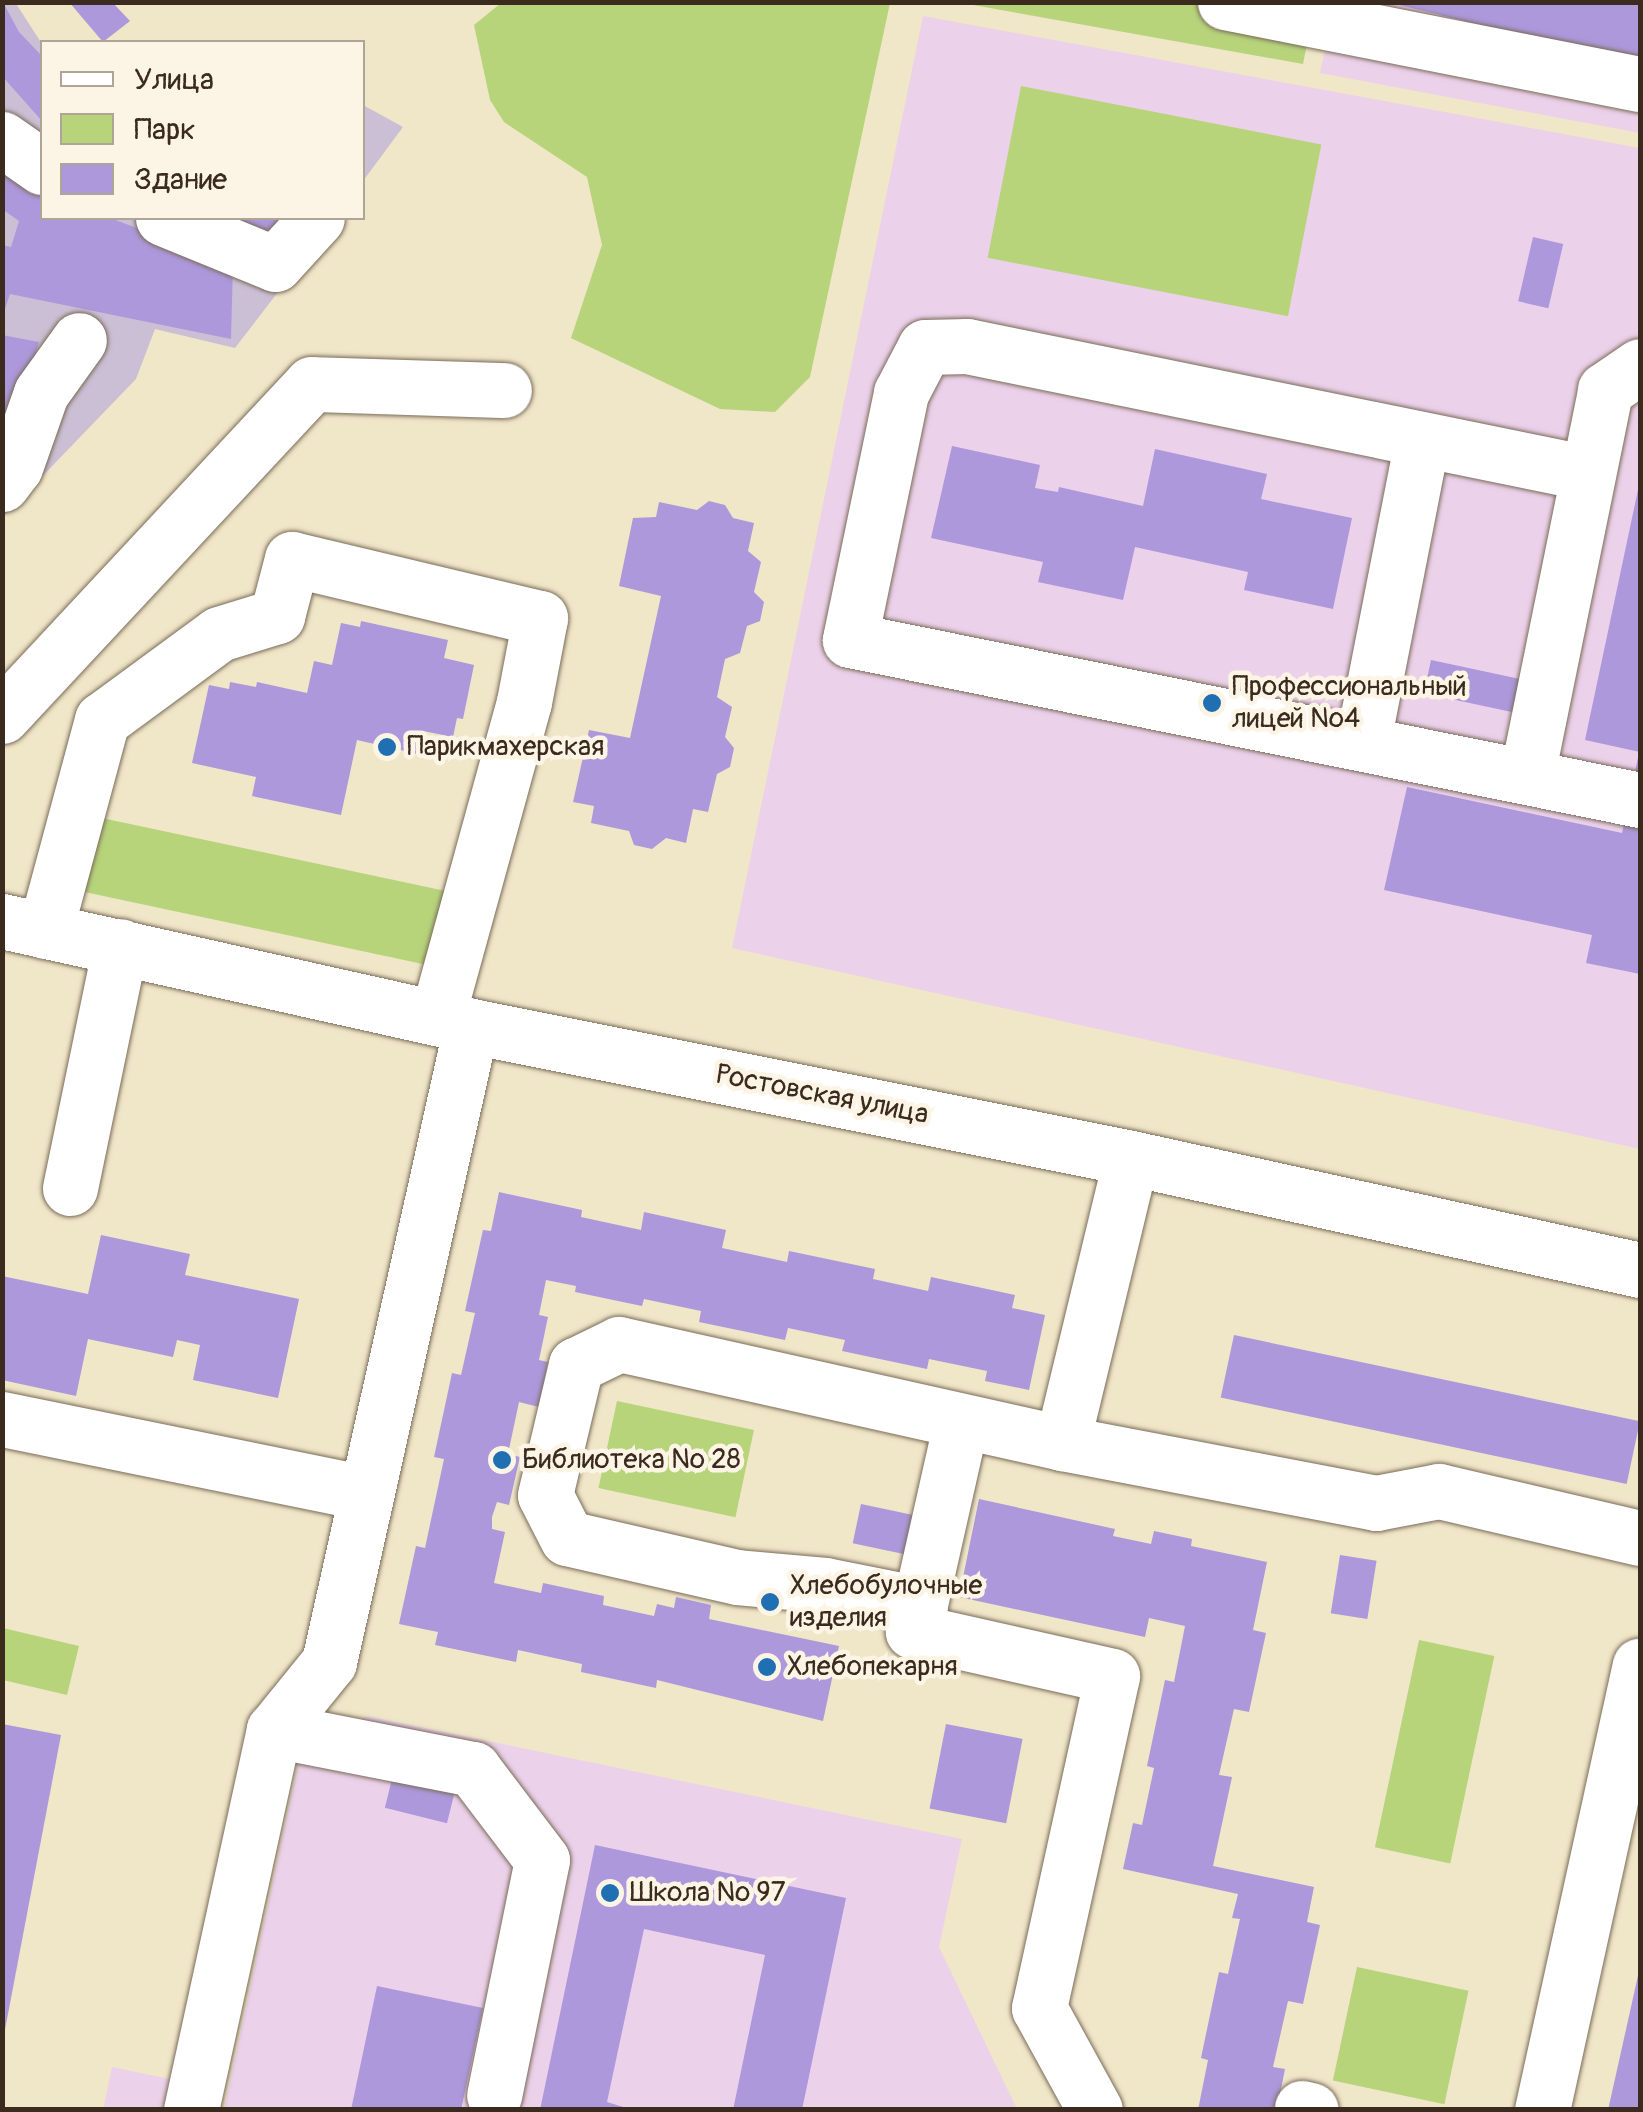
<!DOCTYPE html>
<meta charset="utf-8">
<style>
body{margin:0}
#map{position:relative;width:1643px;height:2112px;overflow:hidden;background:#f0e6c8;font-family:Pangolin,sans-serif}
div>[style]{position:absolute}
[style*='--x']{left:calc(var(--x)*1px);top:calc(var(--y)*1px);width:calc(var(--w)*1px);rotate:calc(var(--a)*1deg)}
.built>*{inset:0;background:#ecd1ea}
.industrial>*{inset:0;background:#cbbfd5}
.green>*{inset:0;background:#b7d47b;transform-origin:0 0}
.building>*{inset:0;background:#ad98db;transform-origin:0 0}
.roads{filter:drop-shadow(0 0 2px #7a6c5a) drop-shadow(0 0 2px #7a6c5a)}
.minor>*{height:55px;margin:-27.5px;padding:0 27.5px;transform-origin:27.5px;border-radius:27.5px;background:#fff}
.dots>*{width:28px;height:28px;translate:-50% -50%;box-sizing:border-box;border:5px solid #fcf5e5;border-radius:50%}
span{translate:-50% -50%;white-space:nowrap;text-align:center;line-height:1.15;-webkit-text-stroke:9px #fcf5e5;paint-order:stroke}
.poi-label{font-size:28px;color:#3b2a1e}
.left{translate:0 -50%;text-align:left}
.street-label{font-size:28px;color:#3b2a1e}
.frame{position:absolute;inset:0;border:5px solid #3b2a1e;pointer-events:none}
.legend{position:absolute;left:40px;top:40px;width:325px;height:180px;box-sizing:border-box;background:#fcf5e5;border:2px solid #afa495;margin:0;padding:12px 18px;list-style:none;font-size:30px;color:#3b2a1e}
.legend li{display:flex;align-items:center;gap:20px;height:50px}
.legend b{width:50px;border:2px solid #afa495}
</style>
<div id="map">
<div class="built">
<div style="clip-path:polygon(1335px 3px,1640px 3px,1640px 133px,1320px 73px)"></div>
<div style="clip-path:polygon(923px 16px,1640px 148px,1640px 1149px,732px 948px)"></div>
<div style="clip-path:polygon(367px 1716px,962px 1839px,939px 1947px,1017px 2109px,224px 2110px,299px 1759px)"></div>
<div style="clip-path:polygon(112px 2067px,179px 2081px,173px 2109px,103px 2110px)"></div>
</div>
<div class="industrial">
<div style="clip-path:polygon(15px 2px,42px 44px,42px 218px,335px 218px,235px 348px,155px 329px,136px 379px,3px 517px,2px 3px)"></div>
<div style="clip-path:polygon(363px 105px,403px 127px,363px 181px)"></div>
</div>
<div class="green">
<div style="clip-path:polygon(501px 3px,890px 3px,810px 377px,775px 412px,720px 409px,571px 338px,602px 245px,587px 177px,504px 122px,490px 100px,474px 25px)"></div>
<div style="clip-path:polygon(962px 3px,1315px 3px,1303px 64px)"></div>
<div style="left:1021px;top:86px;width:306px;height:175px;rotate:11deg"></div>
<div style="left:97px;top:817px;width:372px;height:76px;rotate:12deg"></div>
<div style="left:617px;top:1401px;width:140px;height:89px;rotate:12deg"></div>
<div style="clip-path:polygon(3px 1628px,79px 1646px,67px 1695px,3px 1680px)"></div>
<div style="left:1419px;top:1640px;width:77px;height:212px;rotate:12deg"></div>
<div style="left:1357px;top:1967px;width:114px;height:116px;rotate:12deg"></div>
</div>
<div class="building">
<div style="clip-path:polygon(3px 2px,19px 32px,42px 56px,42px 121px,2px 76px)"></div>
<div style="clip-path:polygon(69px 2px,112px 2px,130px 21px,103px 42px)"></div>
<div style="clip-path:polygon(1395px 2px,1640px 2px,1640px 64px,1395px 4px)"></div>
<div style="clip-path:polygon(2px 158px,42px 183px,42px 218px,110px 218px,233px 264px,231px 339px,10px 294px,2px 318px,2px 245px,11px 247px,19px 221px,2px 209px)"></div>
<div style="clip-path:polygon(221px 218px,301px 218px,275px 245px)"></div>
<div style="left:1533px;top:237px;width:31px;height:66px;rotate:13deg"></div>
<div style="clip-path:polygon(2px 335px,39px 342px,2px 465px)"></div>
<div style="clip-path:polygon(952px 446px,1040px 465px,1035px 488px,1058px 492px,1059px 487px,1143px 506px,1155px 449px,1267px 474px,1261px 499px,1352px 518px,1333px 609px,1244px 590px,1248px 572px,1135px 547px,1123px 600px,1038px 582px,1043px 562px,931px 538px)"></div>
<div style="clip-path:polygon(1639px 485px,1640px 485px,1640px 752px,1585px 740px)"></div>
<div style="clip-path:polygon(709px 501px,725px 505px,733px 518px,754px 523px,748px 551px,761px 562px,754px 592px,764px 602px,760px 621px,747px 626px,740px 653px,725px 659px,717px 697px,732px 707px,725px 737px,734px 748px,730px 767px,717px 774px,708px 812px,693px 809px,686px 843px,666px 838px,652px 849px,634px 845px,629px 831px,591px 823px,594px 806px,573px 802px,589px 730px,630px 738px,661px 596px,619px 586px,633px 518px,656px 517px,659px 502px,697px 510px)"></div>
<div style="clip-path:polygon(361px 621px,448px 640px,444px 658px,474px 665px,463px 719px,457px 718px,453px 737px,423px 731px,418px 754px,357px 740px,341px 815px,252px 796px,256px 777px,192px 763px,209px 685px,229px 689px,230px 682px,256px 687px,257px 682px,307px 693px,314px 661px,332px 665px,341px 623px,360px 627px)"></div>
<div style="left:1431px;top:660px;width:97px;height:34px;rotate:12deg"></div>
<div style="clip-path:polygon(1639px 753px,1640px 974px,1586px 963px,1592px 935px,1384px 890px,1407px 787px,1622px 833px)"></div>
<div style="clip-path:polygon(499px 1192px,582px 1210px,581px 1217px,641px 1230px,644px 1212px,726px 1230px,722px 1248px,787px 1262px,789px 1251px,875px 1269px,873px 1279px,928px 1291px,931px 1277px,1015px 1295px,1012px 1308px,1045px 1315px,1029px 1390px,985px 1381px,987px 1371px,929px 1359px,927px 1369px,842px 1351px,845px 1340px,788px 1328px,785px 1340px,699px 1322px,701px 1311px,644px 1299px,642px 1306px,575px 1292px,576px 1286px,546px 1280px,539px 1315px,548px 1317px,539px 1360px,548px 1362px,539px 1407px,519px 1402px,508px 1454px,520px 1457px,509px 1505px,497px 1502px,492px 1517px,492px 1529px,505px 1532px,494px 1583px,541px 1593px,543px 1583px,604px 1596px,603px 1605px,654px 1616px,657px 1604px,674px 1608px,676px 1597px,711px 1605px,709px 1619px,839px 1646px,823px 1721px,657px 1680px,656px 1688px,581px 1672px,582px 1664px,518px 1650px,516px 1662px,435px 1645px,438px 1632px,399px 1624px,416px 1546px,425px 1548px,444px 1459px,434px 1457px,452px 1373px,461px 1375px,475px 1313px,465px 1311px,483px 1230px,491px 1231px)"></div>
<div style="clip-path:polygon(101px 1235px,190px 1254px,185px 1275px,299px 1299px,278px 1398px,193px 1380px,200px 1345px,177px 1340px,173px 1357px,88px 1339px,76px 1396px,2px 1380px,2px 1276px,88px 1294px)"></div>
<div style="left:1234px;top:1335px;width:415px;height:64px;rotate:12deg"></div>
<div style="clip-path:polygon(979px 1499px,1115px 1529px,1113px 1536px,1151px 1544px,1154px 1531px,1192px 1539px,1191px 1546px,1267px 1562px,1253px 1630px,1266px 1633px,1249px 1712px,1234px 1709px,1219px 1775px,1232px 1777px,1213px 1866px,1314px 1887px,1307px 1922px,1320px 1925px,1303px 2004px,1288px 2001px,1273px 2067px,1285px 2069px,1277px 2110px,1198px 2110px,1208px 2060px,1201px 2058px,1219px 1972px,1228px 1974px,1240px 1919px,1232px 1918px,1238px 1894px,1123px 1869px,1133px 1823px,1142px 1825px,1154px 1768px,1147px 1766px,1165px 1680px,1174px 1682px,1185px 1626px,1149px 1618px,1145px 1637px,959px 1597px)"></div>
<div style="left:861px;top:1504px;width:63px;height:40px;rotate:12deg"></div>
<div style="left:1340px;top:1555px;width:37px;height:59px;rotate:9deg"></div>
<div style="clip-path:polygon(2px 1724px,61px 1735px,4px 2035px,2px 2035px)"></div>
<div style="left:946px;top:1724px;width:78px;height:86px;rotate:11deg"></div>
<div style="left:395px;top:1767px;width:64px;height:42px;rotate:14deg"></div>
<div style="clip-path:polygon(595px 1845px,846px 1898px,802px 2110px,733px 2110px,765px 1955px,644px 1929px,607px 2102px,633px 2110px,540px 2110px)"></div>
<div style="clip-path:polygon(1639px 1971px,1640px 2110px,1608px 2110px,1623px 2043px)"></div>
<div style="clip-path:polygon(377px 1986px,483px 2008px,461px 2110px,351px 2110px)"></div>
</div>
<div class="roads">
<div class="minor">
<div style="--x:1225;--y:2;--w:423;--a:11.2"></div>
<div style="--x:2;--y:139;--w:49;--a:35"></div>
<div style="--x:163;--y:218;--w:121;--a:22.3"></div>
<div style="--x:275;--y:264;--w:62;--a:-47.6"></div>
<div style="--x:1588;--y:473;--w:634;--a:-168.44"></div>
<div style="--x:967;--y:346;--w:42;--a:178.6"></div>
<div style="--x:925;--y:347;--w:52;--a:117.6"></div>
<div style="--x:901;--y:393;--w:252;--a:101.7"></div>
<div style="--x:850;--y:640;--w:806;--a:11.45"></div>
<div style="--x:2;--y:484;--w:21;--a:-53"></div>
<div style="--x:15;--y:467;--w:78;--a:-70.6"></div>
<div style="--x:41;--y:393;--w:65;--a:-54.4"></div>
<div style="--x:2;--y:716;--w:454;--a:-47"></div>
<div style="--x:312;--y:384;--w:192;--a:1.8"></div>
<div style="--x:1363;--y:741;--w:307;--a:-78.9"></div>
<div style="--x:1527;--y:775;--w:393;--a:-78.5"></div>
<div style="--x:1605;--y:390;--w:42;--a:-34.4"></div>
<div style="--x:2;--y:921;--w:481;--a:12.6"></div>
<div style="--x:471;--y:1026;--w:673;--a:11.31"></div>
<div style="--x:1131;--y:1158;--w:521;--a:12.41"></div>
<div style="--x:45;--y:931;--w:219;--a:-74.9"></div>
<div style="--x:102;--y:720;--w:145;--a:-36.3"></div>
<div style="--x:219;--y:634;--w:61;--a:-17.2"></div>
<div style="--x:277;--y:616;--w:59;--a:-75.3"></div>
<div style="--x:292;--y:559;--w:255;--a:13.4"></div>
<div style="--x:540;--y:618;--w:86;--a:100.8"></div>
<div style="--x:524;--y:702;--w:327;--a:105.4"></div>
<div style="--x:70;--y:1188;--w:247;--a:-78.3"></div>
<div style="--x:2;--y:1419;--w:372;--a:11.5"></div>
<div style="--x:961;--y:1422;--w:187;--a:102.7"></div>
<div style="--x:920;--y:1604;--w:97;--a:-168.7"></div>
<div style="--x:825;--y:1585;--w:88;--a:-174.8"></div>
<div style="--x:737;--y:1577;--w:174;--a:-167.1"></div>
<div style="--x:567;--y:1538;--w:48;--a:-117.1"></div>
<div style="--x:545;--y:1495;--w:134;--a:-76.6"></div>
<div style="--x:576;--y:1365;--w:48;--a:-26"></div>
<div style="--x:619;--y:1344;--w:454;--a:12.6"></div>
<div style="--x:1062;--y:1443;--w:293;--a:-76.4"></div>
<div style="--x:1062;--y:1443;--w:320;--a:10.8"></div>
<div style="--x:1376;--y:1503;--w:64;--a:-10.8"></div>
<div style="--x:1439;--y:1491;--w:206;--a:13.2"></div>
<div style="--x:920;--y:1604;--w:28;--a:105"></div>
<div style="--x:913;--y:1631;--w:204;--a:12.7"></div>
<div style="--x:1112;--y:1676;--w:340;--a:102.4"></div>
<div style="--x:1039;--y:2008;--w:116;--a:61.2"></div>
<div style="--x:274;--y:1730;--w:203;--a:11.1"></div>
<div style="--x:473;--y:1769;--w:114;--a:52.8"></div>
<div style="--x:542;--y:1860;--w:240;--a:101.5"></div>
<div style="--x:1302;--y:2108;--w:9;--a:13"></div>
<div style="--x:191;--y:2110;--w:389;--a:-77.7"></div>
<div style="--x:274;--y:1730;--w:87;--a:-51"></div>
<div style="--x:329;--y:1662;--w:652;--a:-77.41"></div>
<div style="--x:1542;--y:2110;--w:455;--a:-77.6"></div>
</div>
</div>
<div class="dots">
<div style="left:1212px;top:703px;background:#1f6fb2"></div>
<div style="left:387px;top:747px;background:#1f6fb2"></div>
<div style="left:502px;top:1460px;background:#1f6fb2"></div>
<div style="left:770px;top:1602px;background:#1f6fb2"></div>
<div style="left:767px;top:1667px;background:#1f6fb2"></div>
<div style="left:610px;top:1893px;background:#1f6fb2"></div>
</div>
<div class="poi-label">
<span class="left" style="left:1232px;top:703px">Профессиональный<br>лицей №4</span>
<span class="left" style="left:407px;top:747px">Парикмахерская</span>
<span class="left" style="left:522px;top:1460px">Библиотека № 28</span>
<span class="left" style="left:790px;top:1602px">Хлебобулочные<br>изделия</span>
<span class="left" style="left:787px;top:1667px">Хлебопекарня</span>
<span class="left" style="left:630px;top:1893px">Школа № 97</span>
</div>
<div class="street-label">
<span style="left:822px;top:1095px;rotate:11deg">Ростовская улица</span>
</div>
<div class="frame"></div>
<ul class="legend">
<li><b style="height:12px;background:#fff"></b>Улица</li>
<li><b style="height:28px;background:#b7d47b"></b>Парк</li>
<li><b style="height:28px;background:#ad98db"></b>Здание</li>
</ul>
</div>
